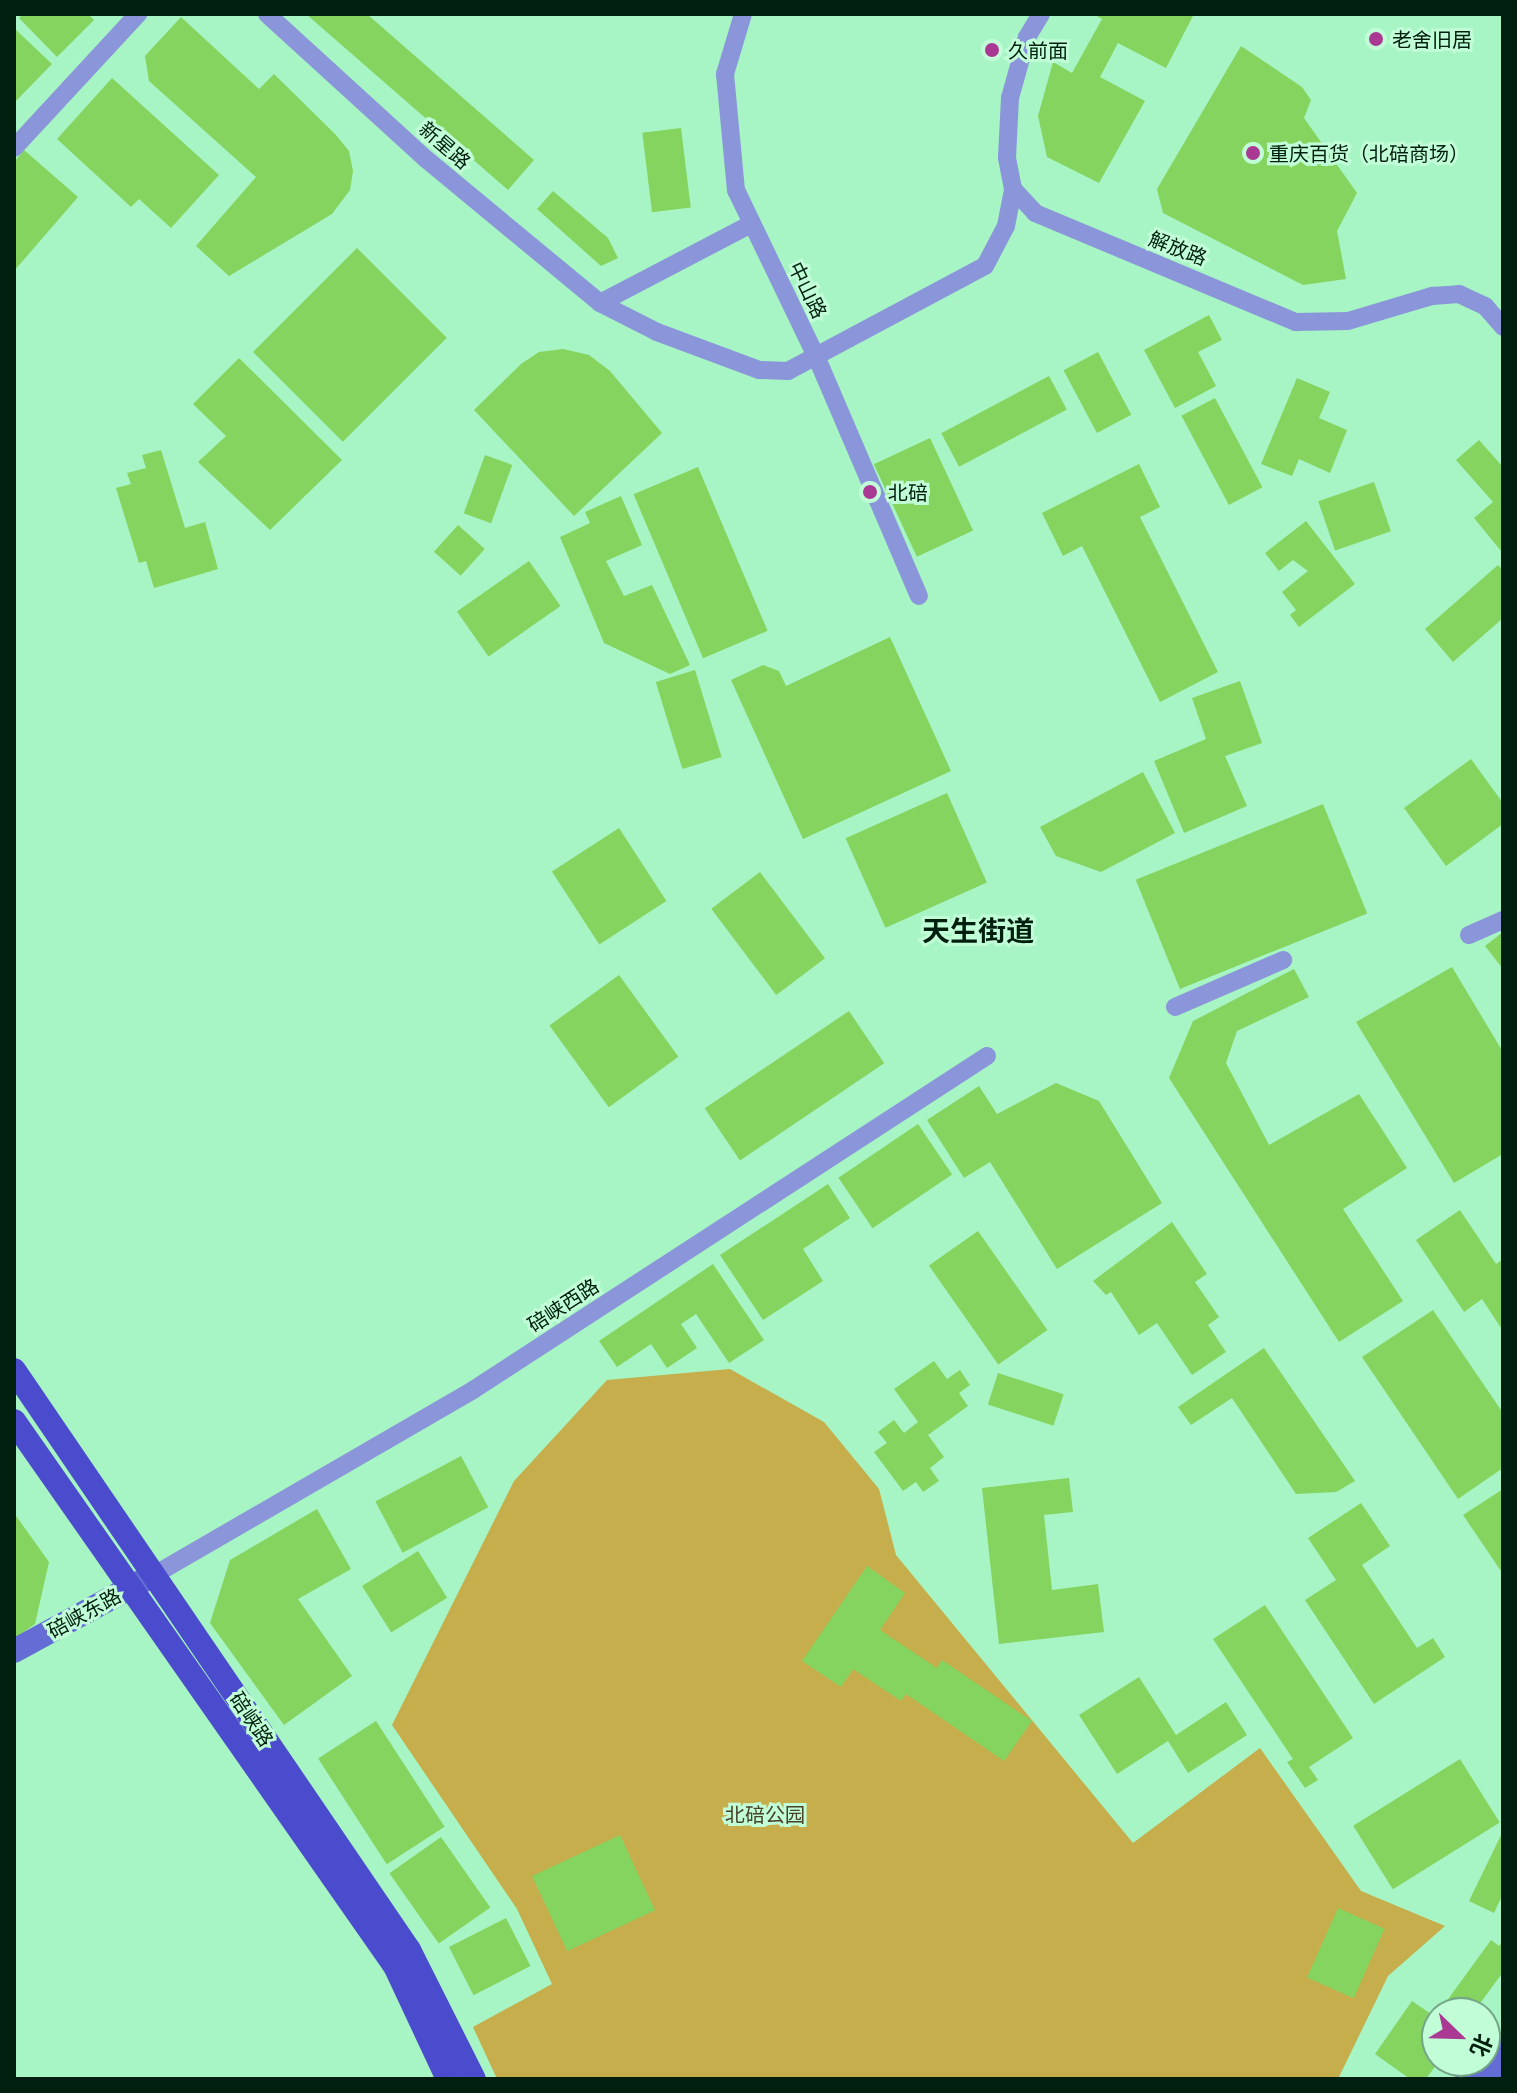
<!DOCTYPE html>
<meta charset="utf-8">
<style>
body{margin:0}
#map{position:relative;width:1517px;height:2093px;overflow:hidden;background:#a7f4c4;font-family:Ubuntu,"Noto Sans SC",sans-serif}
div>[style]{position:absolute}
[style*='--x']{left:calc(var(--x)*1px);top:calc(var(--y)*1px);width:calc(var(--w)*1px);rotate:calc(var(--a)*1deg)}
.green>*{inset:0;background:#c5ae4b}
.building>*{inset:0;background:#86d460;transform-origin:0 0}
.street>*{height:18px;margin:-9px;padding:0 9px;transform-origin:9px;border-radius:9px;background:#8a95da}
.secondary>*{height:24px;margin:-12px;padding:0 12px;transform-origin:12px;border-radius:12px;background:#636dd4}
.primary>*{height:24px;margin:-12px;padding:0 12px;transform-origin:12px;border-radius:12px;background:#4b4ccd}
.dots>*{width:22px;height:22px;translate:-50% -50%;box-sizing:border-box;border:4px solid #c1fed7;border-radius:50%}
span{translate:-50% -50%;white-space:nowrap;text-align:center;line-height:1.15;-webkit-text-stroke:6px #c1fed7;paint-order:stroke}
.poi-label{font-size:20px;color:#001f0f}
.left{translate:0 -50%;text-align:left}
.street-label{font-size:20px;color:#001f0f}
.park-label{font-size:20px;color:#474128}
.district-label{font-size:28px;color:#001f0f;font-weight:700}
.frame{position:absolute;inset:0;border:16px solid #001f0f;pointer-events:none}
.north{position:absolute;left:1421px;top:1997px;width:80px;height:80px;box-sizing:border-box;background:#c1fed7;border:2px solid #74a587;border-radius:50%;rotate:113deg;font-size:22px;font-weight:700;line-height:32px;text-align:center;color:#001f0f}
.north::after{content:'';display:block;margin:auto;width:28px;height:36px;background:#aa3994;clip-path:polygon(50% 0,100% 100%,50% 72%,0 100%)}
</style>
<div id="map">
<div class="green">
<div style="clip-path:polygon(730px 1369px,824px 1422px,879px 1489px,896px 1555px,1133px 1843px,1260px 1748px,1361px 1891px,1445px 1926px,1388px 1976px,1338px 2079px,497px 2079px,473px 2027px,552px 1984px,517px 1909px,392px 1725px,514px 1481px,607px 1380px)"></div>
</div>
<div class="building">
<div style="clip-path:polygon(23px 14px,88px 14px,94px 20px,57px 57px,19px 18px)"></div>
<div style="clip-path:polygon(306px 14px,367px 14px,534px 160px,508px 190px)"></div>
<div style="clip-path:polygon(1093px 14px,1194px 14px,1166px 68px,1118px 43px,1100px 77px,1145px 101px,1099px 183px,1047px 157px,1038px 116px,1053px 62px,1072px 73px,1102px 19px)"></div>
<div style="clip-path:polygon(181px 17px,259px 89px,274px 74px,336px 135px,349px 151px,353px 171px,350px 190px,332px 214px,229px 276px,196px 246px,256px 177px,149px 81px,145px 56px)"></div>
<div style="clip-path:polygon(14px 28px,52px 64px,14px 103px)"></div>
<div style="clip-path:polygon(1241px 46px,1302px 87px,1311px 100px,1304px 118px,1357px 193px,1337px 231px,1346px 279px,1303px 285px,1163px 213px,1157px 189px)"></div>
<div style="clip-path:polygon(112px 78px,219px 175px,171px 228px,139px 199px,131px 207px,57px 139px)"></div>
<div style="left:681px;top:128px;width:80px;height:39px;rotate:83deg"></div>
<div style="clip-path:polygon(24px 150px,78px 197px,14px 271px,14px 162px)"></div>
<div style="clip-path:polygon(553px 191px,608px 238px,618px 258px,601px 266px,537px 209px)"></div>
<div style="left:357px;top:248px;width:127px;height:147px;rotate:45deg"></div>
<div style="clip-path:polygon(1209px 315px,1222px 340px,1198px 352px,1216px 386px,1175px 408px,1144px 350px)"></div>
<div style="clip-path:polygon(563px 349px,589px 355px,610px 371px,662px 433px,574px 516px,474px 410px,521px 364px,539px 352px)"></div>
<div style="left:1098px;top:352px;width:71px;height:39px;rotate:62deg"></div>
<div style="clip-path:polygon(239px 358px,342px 460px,270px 530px,198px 462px,226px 436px,193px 404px)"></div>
<div style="left:1049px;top:376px;width:38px;height:122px;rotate:62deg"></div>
<div style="clip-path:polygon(1297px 378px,1330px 392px,1319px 418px,1347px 430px,1330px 473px,1299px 459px,1292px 476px,1261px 464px)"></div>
<div style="left:1215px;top:398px;width:101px;height:38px;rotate:62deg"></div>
<div style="left:930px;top:438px;width:102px;height:62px;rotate:65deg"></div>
<div style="clip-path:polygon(1479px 440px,1503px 467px,1501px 551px,1474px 518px,1493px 502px,1456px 460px)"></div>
<div style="clip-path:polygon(161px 450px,185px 528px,205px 522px,218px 569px,154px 588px,146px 561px,139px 563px,116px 488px,131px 484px,127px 473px,146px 468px,142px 455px)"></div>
<div style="left:485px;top:455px;width:29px;height:62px;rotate:20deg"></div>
<div style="clip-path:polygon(1139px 464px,1160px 507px,1140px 517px,1218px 672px,1160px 702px,1082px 546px,1063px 556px,1042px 513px)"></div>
<div style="left:698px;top:467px;width:178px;height:70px;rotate:67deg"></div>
<div style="left:1374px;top:482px;width:52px;height:59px;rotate:71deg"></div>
<div style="clip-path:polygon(621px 496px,642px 545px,606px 561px,624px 596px,652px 585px,690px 665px,670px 674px,604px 643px,560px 537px,590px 523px,585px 512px)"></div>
<div style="clip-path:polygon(1306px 521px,1355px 584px,1299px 627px,1290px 615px,1296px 610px,1282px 592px,1308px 571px,1293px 560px,1279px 571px,1265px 553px)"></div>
<div style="left:458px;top:525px;width:36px;height:36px;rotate:42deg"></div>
<div style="left:529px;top:561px;width:55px;height:88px;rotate:55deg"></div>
<div style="clip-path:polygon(1498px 565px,1503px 570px,1503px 618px,1453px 662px,1425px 629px)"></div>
<div style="clip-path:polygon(890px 637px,951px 771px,803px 839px,731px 680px,763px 665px,779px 671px,786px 686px)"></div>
<div style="left:695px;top:670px;width:91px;height:41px;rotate:73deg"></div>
<div style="clip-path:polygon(1240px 681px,1262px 743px,1225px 756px,1247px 806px,1184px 833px,1154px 761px,1206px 739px,1192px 698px)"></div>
<div style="clip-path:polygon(1471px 759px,1503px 803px,1503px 824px,1446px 866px,1404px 808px)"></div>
<div style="clip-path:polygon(1143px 772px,1175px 833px,1101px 872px,1056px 856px,1040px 827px)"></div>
<div style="left:947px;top:793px;width:98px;height:111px;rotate:66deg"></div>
<div style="left:1323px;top:804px;width:118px;height:202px;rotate:68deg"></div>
<div style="left:619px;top:828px;width:87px;height:80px;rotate:57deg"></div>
<div style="left:760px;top:872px;width:108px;height:61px;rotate:53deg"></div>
<div style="clip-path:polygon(1503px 932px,1503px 969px,1485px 946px)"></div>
<div style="clip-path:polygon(1452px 967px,1503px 1052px,1503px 1154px,1454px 1183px,1356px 1022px)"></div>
<div style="clip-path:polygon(1294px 969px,1309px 997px,1237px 1031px,1226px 1063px,1269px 1145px,1359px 1094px,1407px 1168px,1343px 1209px,1403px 1301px,1339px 1342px,1169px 1078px,1193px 1021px)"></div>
<div style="left:619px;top:975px;width:101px;height:86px;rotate:54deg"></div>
<div style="left:849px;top:1011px;width:63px;height:174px;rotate:56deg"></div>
<div style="clip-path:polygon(1056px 1083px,1099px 1101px,1162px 1203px,1057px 1269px,990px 1162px,964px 1178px,927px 1120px,979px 1086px,997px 1114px)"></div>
<div style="left:918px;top:1124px;width:61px;height:96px;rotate:56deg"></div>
<div style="clip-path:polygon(828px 1184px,850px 1218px,803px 1249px,823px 1281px,763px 1320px,720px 1255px)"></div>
<div style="clip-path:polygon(1460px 1210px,1496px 1264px,1503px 1259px,1503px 1331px,1482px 1299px,1464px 1312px,1416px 1240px)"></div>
<div style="clip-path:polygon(1172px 1222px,1207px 1274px,1195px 1282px,1219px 1317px,1208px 1325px,1226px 1352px,1192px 1375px,1157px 1323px,1139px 1335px,1111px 1292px,1106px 1295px,1093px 1281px)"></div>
<div style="left:978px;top:1231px;width:121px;height:60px;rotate:55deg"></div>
<div style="clip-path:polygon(713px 1264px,764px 1340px,729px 1363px,696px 1314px,681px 1324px,697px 1348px,667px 1368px,651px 1344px,617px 1367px,599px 1341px)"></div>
<div style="clip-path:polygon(1433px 1310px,1503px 1413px,1503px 1468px,1458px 1499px,1362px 1357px)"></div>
<div style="clip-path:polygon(1264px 1348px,1355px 1481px,1336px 1492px,1296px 1494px,1232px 1398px,1191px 1425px,1178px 1407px)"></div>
<div style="clip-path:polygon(934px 1361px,947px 1379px,960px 1370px,970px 1385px,959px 1393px,968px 1406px,928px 1435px,944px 1457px,930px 1468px,939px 1481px,923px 1492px,916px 1482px,903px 1491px,874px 1452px,887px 1443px,878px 1432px,894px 1420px,904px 1433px,918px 1422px,894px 1389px)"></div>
<div style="left:998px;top:1373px;width:69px;height:33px;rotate:18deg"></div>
<div style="left:461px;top:1456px;width:58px;height:97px;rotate:62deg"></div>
<div style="clip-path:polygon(1069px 1478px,1073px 1512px,1044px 1515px,1052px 1590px,1098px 1584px,1104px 1632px,999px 1644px,982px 1488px)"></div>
<div style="clip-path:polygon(1503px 1489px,1503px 1574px,1463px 1515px)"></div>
<div style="clip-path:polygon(1361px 1503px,1390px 1546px,1362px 1565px,1417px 1648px,1433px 1638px,1445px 1657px,1374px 1704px,1305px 1600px,1336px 1580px,1308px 1538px)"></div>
<div style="clip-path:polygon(317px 1509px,351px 1569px,298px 1599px,352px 1676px,284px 1725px,210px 1623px,230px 1560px)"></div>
<div style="clip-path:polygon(14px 1513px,49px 1562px,35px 1624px,14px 1639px)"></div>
<div style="left:418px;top:1551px;width:55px;height:66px;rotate:58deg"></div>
<div style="clip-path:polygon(867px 1566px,905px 1593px,880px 1630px,937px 1668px,942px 1660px,1032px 1721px,1004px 1761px,906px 1694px,901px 1701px,853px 1669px,841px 1687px,802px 1661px)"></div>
<div style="clip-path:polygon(1265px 1605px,1353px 1738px,1309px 1767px,1318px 1780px,1305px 1788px,1287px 1762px,1293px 1759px,1213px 1639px)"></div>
<div style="clip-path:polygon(1139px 1677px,1176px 1735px,1226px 1702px,1247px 1735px,1188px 1773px,1168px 1741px,1117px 1774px,1079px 1715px)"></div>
<div style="left:376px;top:1721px;width:126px;height:69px;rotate:57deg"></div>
<div style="left:1460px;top:1759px;width:75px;height:126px;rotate:58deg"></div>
<div style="clip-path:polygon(1503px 1831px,1503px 1894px,1494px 1913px,1469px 1901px)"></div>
<div style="left:620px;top:1835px;width:83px;height:97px;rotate:65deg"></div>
<div style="left:441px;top:1837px;width:86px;height:63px;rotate:55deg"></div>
<div style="left:1338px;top:1908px;width:51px;height:76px;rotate:24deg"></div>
<div style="left:506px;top:1918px;width:54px;height:64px;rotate:63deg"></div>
<div style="clip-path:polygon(1491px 1940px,1499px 1946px,1503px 1941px,1503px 1972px,1473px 2013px,1438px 2013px)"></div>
<div style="clip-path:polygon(1412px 2001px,1437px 2018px,1439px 2061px,1426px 2079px,1410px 2079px,1375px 2054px)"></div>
</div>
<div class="street">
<div style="--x:267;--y:14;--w:215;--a:42.4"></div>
<div style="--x:426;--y:159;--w:226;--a:39.6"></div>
<div style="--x:600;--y:303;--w:64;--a:27"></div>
<div style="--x:657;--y:332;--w:109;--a:20.4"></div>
<div style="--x:759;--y:370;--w:29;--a:2"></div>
<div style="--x:788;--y:371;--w:223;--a:-28.1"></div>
<div style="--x:985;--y:266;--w:45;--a:-62.3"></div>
<div style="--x:1006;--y:226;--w:38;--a:-79"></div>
<div style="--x:743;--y:14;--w:63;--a:106.7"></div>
<div style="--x:725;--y:74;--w:117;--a:84.6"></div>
<div style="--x:736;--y:190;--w:184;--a:64.3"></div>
<div style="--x:816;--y:356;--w:261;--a:66.8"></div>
<div style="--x:1041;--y:14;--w:27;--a:121"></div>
<div style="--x:1027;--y:37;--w:63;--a:105.6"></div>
<div style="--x:1010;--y:98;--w:60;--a:92.9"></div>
<div style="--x:1007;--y:158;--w:32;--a:79"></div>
<div style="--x:1013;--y:189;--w:33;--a:47"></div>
<div style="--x:1035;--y:213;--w:283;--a:22.7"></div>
<div style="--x:1296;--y:322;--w:52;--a:-1.1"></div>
<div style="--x:1348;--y:321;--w:88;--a:-16.6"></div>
<div style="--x:1432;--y:296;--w:27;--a:-4"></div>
<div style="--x:1459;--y:294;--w:29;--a:25"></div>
<div style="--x:1485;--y:306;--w:28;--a:49"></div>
<div style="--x:14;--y:148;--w:183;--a:-47.2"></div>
<div style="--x:600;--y:303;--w:170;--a:-27.6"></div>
<div style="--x:1469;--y:935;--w:37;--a:-24"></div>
<div style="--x:1175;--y:1007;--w:118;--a:-23.5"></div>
<div style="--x:154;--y:1575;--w:369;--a:-30.1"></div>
<div style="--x:473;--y:1390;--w:613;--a:-33.02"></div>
</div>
<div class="secondary">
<div style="--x:14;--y:1651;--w:153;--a:-28.6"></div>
<div style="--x:1467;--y:2079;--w:48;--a:-41.6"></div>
<div style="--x:1494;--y:2079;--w:12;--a:-42"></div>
</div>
<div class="primary">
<div style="--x:14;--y:1370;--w:702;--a:55.74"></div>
<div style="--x:409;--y:1950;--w:144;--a:63.3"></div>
<div style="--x:14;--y:1421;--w:665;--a:55.04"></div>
<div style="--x:395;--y:1966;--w:125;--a:64.9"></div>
</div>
<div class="dots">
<div style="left:1376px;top:39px;background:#aa3994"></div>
<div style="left:992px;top:50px;background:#aa3994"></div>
<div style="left:1253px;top:153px;background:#aa3994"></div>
<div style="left:870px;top:492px;background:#aa3994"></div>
</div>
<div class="poi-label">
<span class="left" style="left:1392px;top:39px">老舍旧居</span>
<span class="left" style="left:1008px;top:50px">久前面</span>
<span class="left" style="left:1269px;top:153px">重庆百货（北碚商场）</span>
<span class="left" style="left:888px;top:492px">北碚</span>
</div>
<div class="street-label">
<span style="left:445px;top:145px;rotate:41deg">新星路</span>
<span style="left:1178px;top:248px;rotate:21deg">解放路</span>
<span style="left:808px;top:290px;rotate:64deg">中山路</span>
<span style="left:563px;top:1305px;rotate:-33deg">碚峡西路</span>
<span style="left:84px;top:1613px;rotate:-29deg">碚峡东路</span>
<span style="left:252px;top:1719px;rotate:56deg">碚峡路</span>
</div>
<div class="park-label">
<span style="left:765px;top:1814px">北碚公园</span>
</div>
<div class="district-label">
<span style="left:978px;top:931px">天生街道</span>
</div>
<div class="frame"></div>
<div class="north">北</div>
</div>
